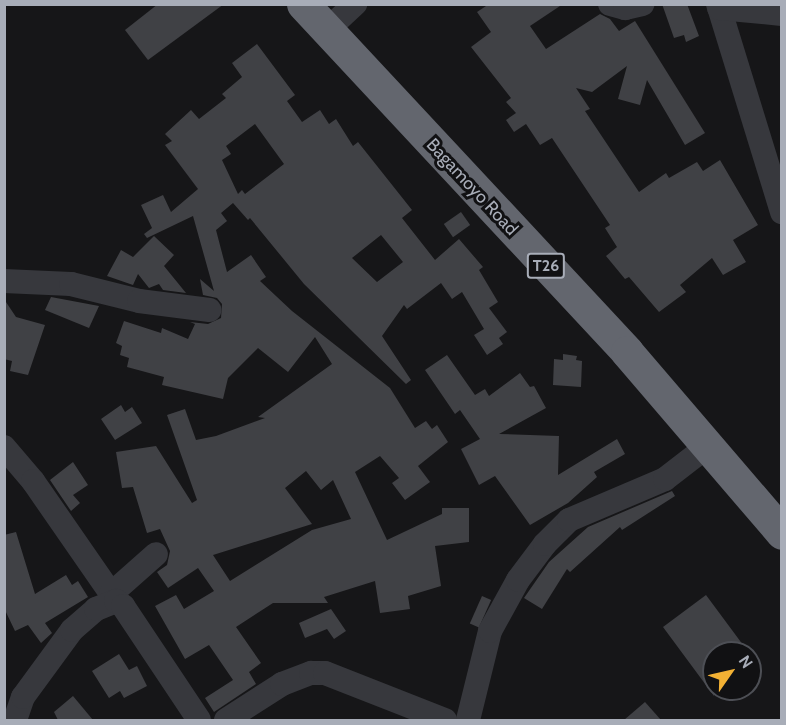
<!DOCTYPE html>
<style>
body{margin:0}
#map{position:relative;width:786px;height:725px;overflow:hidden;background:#161618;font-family:Cabin,sans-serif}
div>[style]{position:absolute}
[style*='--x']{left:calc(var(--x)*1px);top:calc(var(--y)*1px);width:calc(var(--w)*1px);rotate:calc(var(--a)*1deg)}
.building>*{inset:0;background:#404145;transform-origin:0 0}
.minor>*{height:24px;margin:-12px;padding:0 12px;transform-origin:12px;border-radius:12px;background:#37383d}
.highway>*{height:33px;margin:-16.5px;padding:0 16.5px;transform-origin:16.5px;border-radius:16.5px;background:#63666e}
span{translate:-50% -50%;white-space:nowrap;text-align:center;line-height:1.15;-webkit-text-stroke:6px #111113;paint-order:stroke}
.shield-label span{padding:2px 4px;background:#111113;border:2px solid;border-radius:4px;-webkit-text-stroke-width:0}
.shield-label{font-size:16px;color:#a8adb8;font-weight:700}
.street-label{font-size:18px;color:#a8adb8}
.frame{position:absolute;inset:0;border:6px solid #a8adb8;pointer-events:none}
.north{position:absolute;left:702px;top:641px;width:60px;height:60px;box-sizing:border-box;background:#111113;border:2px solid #4d4f55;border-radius:50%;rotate:56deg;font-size:16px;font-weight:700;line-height:24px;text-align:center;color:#a8adb8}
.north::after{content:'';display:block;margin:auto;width:21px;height:27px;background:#f2b134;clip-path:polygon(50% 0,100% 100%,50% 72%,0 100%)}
</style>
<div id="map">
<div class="building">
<div style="clip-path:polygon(158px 4px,224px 4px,148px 60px,125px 30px)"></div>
<div style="clip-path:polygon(489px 4px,563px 4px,530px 26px,546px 49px,600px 14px,610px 19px,619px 31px,635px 21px,705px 133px,685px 145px,647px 80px,640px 105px,618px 99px,627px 66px,592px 92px,576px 88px,590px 109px,585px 111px,639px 192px,666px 173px,669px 178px,697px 162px,703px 171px,720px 160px,758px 225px,733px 240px,746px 262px,723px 275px,712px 258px,680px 285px,686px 292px,659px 312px,629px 277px,625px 279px,606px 256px,617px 247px,605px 228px,610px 225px,552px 138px,540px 145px,526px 124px,514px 132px,506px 120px,516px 113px,506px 102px,511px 98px,471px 47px,491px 32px,477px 12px)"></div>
<div style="clip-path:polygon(662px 4px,687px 4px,699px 36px,686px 42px,684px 35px,674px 38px)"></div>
<div style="clip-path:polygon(evenodd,257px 44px,295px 95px,287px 101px,302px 122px,320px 110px,329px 124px,336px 119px,353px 146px,358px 142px,412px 210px,402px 218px,435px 260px,459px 239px,483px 267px,479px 270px,498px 302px,489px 308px,507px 332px,499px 338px,503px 344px,487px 355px,474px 335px,484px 329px,462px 292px,452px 299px,441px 283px,407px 309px,404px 305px,382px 336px,411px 380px,406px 384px,304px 284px,250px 218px,248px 220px,233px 203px,221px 213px,227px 221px,216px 230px,227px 272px,251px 255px,266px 277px,260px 281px,292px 311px,390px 388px,415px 428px,426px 421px,432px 429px,437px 425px,448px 442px,418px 466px,430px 482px,405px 500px,392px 483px,399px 478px,380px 456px,355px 472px,387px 540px,442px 514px,442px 508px,469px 508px,469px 542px,435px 546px,441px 586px,408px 596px,410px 609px,380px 613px,375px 581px,324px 597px,328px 603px,273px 603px,236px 627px,261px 663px,249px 672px,256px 684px,214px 712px,205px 698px,233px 680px,209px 645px,185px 659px,155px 606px,176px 595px,184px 609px,214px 591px,198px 568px,168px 588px,157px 572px,167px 565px,170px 551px,160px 529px,147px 533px,133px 487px,122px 488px,116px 452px,156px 446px,192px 503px,197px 500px,167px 415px,185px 409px,196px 440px,216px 436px,265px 418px,258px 417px,332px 364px,315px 337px,288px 372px,258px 348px,228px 378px,223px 399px,162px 385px,164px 377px,127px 367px,129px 358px,120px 355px,122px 346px,116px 343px,124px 321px,161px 333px,162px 328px,188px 339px,195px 324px,190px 322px,208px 324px,221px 318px,222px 304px,217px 298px,203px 295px,200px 279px,214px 291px,193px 216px,147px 238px,144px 234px,152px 228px,141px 205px,163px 195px,171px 212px,198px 189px,165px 145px,172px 141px,165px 134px,191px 110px,199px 119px,226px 98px,222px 94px,242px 77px,232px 63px,257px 44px,255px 124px,284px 164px,245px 194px,242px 190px,238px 194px,222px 160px,231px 154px,226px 146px,255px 124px,257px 44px,381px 235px,403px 262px,377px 282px,352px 258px,381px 235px,257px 44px,306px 471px,321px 490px,333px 480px,351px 519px,312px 530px,230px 581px,213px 555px,312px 524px,285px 488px,306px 471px)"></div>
<div style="left:461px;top:212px;width:16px;height:21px;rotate:55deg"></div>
<div style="clip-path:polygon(154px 236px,174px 255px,164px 266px,186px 293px,163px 290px,159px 284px,149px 288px,138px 274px,133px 285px,107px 276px,121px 250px,133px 257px)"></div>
<div style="clip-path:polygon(51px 297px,99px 306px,89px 328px,45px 310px)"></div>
<div style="clip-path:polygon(4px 299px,16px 317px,45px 325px,28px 375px,10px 371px,12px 361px,4px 359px)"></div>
<div style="clip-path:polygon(563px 354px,577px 356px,576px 360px,582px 361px,581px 387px,553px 385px,554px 359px,563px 360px)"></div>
<div style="clip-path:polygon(447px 355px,475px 395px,485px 389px,489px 396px,520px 373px,530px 387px,534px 386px,546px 408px,499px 434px,559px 436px,558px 475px,617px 439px,625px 454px,594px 472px,597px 477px,568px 503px,530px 525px,495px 476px,479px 485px,461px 449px,480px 439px,460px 410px,455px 414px,425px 370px)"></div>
<div style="clip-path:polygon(121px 405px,125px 412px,132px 407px,142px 423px,115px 440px,101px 419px)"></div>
<div style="clip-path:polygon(73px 462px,88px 485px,73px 495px,80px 503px,71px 511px,50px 480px)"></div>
<div style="clip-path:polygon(672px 491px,675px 496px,622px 530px,620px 527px,570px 572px,567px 569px,542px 609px,524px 598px,549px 562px,588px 527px)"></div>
<div style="clip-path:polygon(16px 532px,35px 594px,66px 575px,72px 585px,78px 581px,88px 597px,45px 623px,52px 633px,41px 643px,28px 625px,15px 631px,4px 608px,4px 535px)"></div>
<div style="clip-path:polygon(706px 595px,749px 653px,714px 653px,714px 696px,663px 627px)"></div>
<div style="left:482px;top:596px;width:10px;height:30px;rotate:24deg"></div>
<div style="clip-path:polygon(331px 609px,346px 631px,334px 639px,327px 629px,305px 638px,299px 623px)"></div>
<div style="clip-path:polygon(119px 654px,129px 670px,137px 666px,147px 686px,124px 698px,120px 691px,109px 698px,92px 671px)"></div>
<div style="clip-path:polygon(73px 696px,93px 720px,58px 720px,54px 712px)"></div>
<div style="clip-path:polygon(645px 702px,661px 720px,624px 720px)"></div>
</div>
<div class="minor">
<div style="--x:610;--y:4;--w:16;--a:15"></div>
<div style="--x:625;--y:8;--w:18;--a:-13"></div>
<div style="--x:718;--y:4;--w:218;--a:72.9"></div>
<div style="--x:719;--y:8;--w:63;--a:5.4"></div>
<div style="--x:326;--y:31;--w:40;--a:-43"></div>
<div style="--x:4;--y:281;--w:67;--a:2.6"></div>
<div style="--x:71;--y:284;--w:70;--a:14"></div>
<div style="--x:139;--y:301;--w:71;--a:7.3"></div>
<div style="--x:4;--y:447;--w:45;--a:49.5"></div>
<div style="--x:33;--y:481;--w:146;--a:55.3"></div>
<div style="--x:111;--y:594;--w:60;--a:-41.6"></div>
<div style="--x:15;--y:720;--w:24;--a:-71"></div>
<div style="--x:23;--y:697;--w:83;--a:-53.8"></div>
<div style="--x:72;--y:630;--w:32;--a:-41"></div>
<div style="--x:96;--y:609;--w:22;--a:-22"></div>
<div style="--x:116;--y:601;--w:9;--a:36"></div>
<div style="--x:123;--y:606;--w:137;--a:56.3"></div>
<div style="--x:226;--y:720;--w:67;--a:-32.7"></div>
<div style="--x:282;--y:684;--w:31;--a:-21"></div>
<div style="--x:311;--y:673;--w:14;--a:0"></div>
<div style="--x:325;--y:673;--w:129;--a:21.4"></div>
<div style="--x:468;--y:720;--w:92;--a:-76.1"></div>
<div style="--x:490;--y:631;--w:58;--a:-61.2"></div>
<div style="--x:518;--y:580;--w:45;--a:-53.1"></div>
<div style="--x:545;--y:544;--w:34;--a:-45"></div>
<div style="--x:569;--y:520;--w:104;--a:-23.1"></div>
<div style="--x:665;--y:479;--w:56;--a:-37.7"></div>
</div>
<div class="highway">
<div style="--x:303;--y:4;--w:475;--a:47"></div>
<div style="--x:627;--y:352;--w:238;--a:49.4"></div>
</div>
<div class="shield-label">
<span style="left:546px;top:266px">T26</span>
</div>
<div class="street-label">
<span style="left:472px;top:187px;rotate:47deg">Bagamoyo Road</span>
</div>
<div class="frame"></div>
<div class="north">N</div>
</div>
